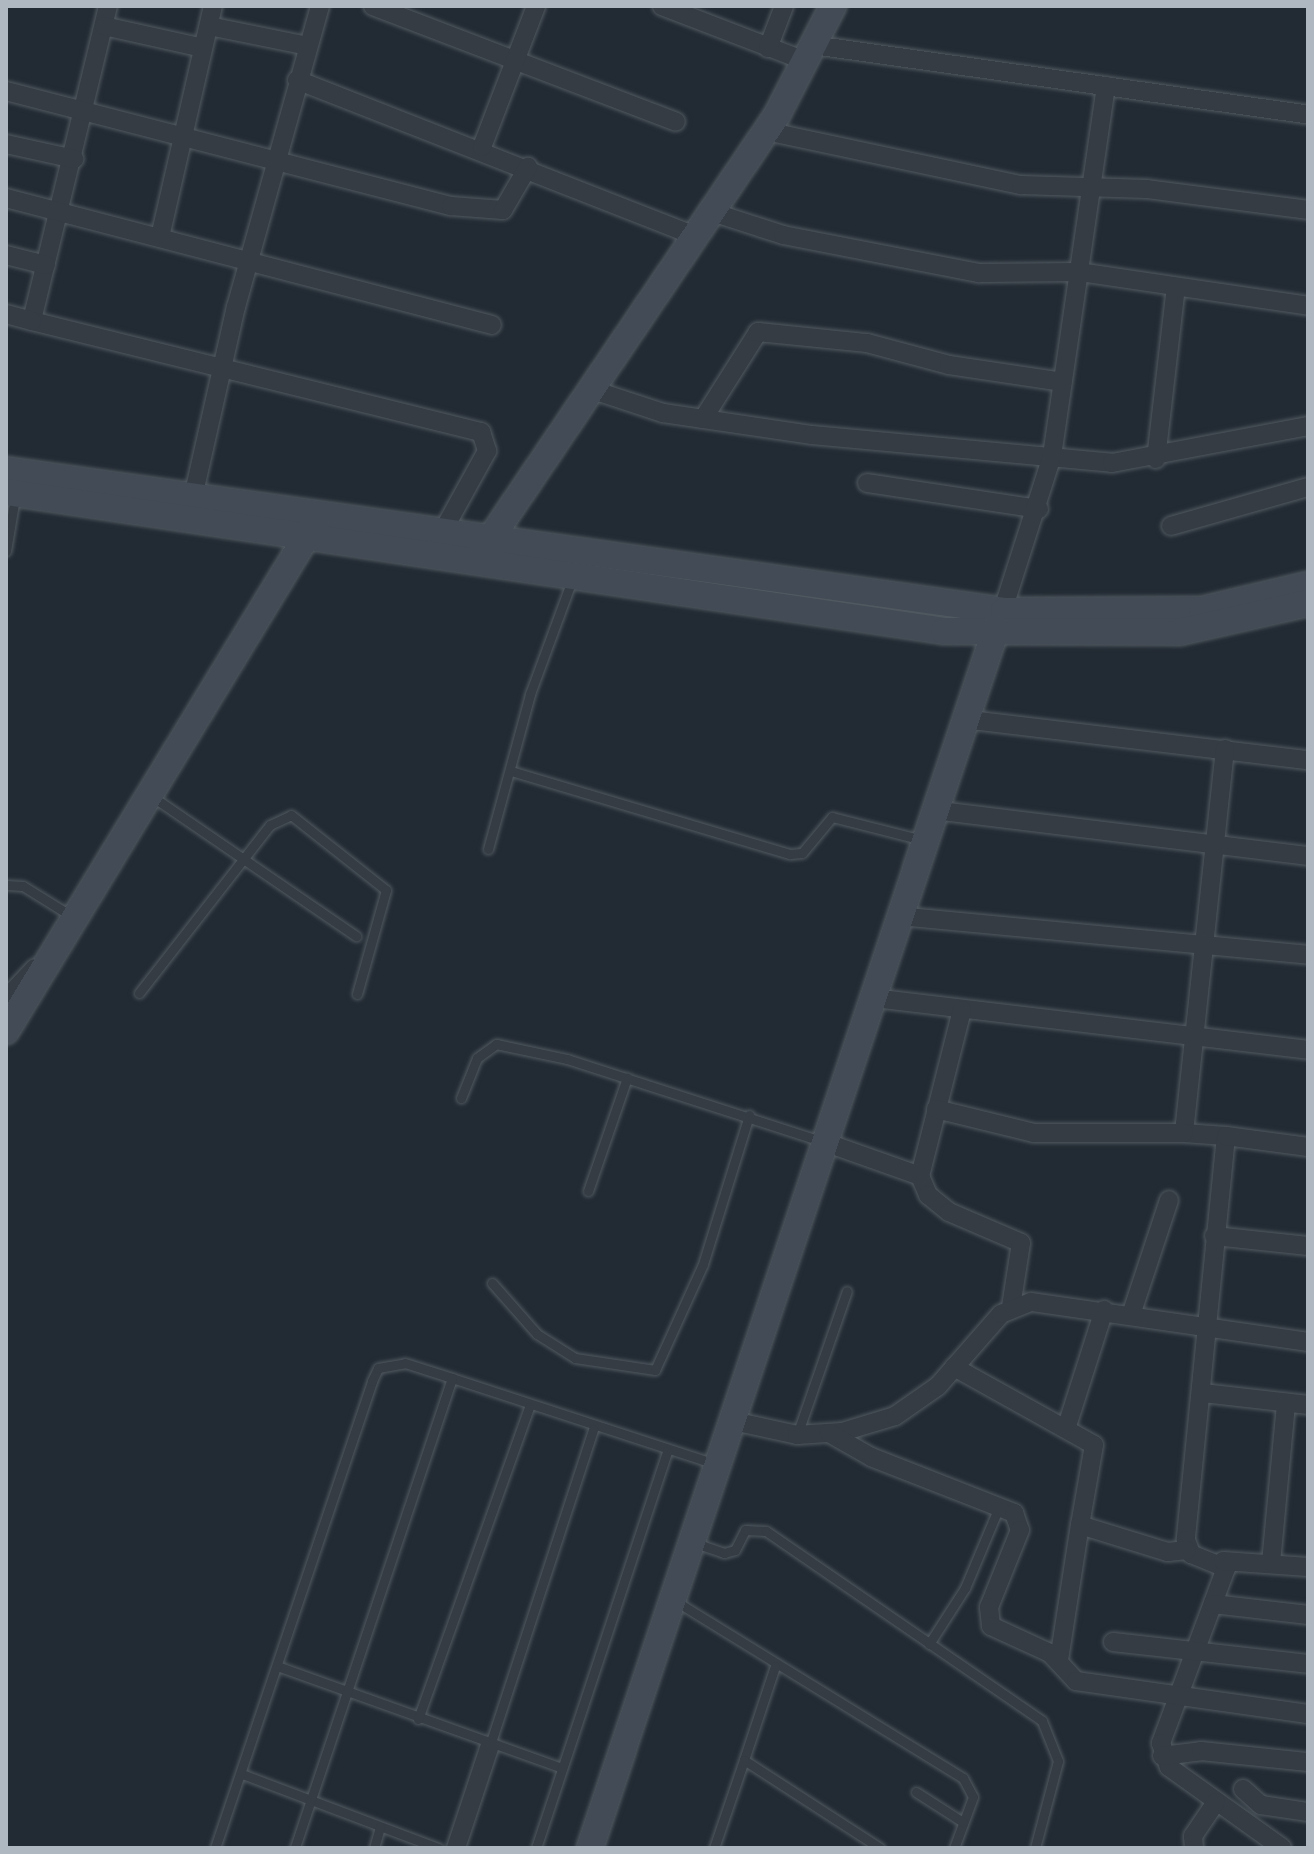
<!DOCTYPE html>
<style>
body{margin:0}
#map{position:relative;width:1314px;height:1854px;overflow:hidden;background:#222a33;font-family:"Nunito Sans",sans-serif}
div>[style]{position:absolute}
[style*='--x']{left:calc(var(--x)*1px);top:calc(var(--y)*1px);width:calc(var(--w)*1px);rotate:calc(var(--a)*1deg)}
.roads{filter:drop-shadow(0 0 2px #525a61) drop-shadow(0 0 2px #525a61)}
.lane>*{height:9px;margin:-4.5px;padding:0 4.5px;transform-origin:4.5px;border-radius:4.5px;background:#353c44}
.street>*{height:18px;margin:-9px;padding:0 9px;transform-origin:9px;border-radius:9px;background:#353c44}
.secondary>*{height:26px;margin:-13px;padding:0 13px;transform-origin:13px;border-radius:13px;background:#434b56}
span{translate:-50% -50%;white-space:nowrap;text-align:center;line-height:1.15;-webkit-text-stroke:6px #1a2128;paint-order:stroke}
.frame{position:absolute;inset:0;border:8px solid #afb7c0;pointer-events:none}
</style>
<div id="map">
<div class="roads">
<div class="lane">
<div style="--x:6;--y:551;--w:55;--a:-80.5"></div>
<div style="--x:511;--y:771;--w:291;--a:16.6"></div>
<div style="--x:790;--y:854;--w:12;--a:-5"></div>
<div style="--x:802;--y:853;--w:47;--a:-50.2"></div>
<div style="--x:832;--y:817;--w:93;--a:14.3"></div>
<div style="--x:150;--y:795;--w:250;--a:34.4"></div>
<div style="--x:488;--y:849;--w:161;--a:-74.8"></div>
<div style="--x:530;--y:694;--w:125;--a:-69.8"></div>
<div style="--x:6;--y:885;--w:17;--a:3"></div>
<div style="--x:23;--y:886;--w:59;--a:31.8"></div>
<div style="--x:139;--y:993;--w:213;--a:-52.1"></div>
<div style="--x:270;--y:825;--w:23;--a:-25"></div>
<div style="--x:291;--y:815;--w:121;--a:38.3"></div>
<div style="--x:386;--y:890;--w:108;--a:105.6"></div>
<div style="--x:461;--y:1098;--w:43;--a:-68.2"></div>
<div style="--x:477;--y:1058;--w:24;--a:-36"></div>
<div style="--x:496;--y:1044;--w:73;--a:11.9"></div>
<div style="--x:567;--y:1059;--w:270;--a:17.9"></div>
<div style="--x:588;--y:1191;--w:120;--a:-71"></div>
<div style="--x:492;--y:1283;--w:68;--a:48.6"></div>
<div style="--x:537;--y:1334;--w:45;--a:32.3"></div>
<div style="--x:575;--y:1358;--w:81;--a:8.5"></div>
<div style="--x:655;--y:1370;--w:116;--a:-65.6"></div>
<div style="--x:703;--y:1264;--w:156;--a:-72.8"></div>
<div style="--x:452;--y:1378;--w:277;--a:18.1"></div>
<div style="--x:797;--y:1435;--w:152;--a:-70.9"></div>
<div style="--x:695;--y:1543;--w:31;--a:19"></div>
<div style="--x:724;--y:1553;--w:11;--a:-15"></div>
<div style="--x:735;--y:1550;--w:22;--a:-63"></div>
<div style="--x:745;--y:1530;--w:21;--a:3"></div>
<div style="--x:766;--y:1531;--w:335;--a:34.5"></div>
<div style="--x:1042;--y:1721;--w:43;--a:68.2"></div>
<div style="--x:1058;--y:1761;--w:90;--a:104.8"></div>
<div style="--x:677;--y:1602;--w:336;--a:31.6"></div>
<div style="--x:963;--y:1778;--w:21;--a:62"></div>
<div style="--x:973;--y:1797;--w:54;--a:110.4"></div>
<div style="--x:929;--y:1644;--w:67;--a:-57.3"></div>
<div style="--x:965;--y:1588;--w:86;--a:-67.3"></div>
<div style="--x:775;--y:1666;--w:99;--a:108.3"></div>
<div style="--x:744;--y:1760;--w:162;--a:32.9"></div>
<div style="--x:280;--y:1667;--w:297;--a:19.7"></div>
<div style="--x:418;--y:1719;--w:331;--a:-70.4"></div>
<div style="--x:490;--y:1745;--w:332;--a:-71.9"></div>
<div style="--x:242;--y:1774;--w:210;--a:20.7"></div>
<div style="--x:916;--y:1792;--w:56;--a:32.6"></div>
<div style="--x:215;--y:1848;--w:493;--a:-71.4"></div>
<div style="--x:372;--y:1381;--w:14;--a:-65"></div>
<div style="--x:378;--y:1368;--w:27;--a:-10"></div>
<div style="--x:405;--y:1363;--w:49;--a:17.7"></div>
<div style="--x:452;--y:1378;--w:496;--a:108.5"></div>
<div style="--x:374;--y:1848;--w:22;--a:-74"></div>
<div style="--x:536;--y:1848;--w:418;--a:-71.7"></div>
<div style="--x:714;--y:1848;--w:93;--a:-71.2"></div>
</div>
<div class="street">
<div style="--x:108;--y:6;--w:324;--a:103.6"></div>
<div style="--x:32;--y:321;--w:463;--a:13.9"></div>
<div style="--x:481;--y:432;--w:20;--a:72"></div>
<div style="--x:487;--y:451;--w:89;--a:118.9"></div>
<div style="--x:373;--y:6;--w:324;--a:20.9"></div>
<div style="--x:662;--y:6;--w:153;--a:21"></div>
<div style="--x:104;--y:26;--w:101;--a:12.5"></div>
<div style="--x:209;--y:26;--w:101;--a:11.4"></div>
<div style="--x:813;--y:45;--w:500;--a:8"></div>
<div style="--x:768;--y:48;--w:45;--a:-69.1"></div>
<div style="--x:297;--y:80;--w:428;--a:21.4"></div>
<div style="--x:6;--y:91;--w:460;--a:14.5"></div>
<div style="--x:451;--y:206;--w:52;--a:4.4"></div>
<div style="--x:503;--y:210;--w:50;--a:-59.8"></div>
<div style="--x:766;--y:131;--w:261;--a:12"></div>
<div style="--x:1021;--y:185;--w:126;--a:1.8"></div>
<div style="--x:1147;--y:189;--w:162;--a:7.4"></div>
<div style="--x:6;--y:144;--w:70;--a:12.4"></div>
<div style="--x:482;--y:147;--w:151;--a:-69"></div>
<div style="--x:6;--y:198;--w:502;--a:14.64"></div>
<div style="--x:712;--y:212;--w:75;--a:17.9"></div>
<div style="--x:783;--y:235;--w:200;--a:11"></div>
<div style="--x:979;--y:273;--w:100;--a:-0.6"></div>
<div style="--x:1079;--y:272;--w:232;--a:8.4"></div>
<div style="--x:160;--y:237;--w:237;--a:-77.1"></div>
<div style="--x:6;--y:255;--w:41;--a:14"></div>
<div style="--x:6;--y:314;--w:27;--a:15"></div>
<div style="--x:593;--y:390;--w:74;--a:18.2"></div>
<div style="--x:663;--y:413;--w:151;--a:8.4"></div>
<div style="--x:812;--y:435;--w:301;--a:5.3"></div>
<div style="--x:1112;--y:463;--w:199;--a:-10.7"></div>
<div style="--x:703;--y:419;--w:103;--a:-57.7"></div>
<div style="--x:758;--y:332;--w:110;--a:5.8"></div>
<div style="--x:867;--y:343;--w:85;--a:15"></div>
<div style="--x:949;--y:365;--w:115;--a:8.5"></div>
<div style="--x:1156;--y:459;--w:173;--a:-83.4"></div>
<div style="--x:867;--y:483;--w:174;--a:8.6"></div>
<div style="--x:191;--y:506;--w:204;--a:-77.3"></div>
<div style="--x:236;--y:307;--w:313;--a:-74.4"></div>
<div style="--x:1171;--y:526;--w:142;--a:-15.9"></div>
<div style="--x:1000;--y:619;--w:171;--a:-72.3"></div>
<div style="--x:1052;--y:456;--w:374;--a:-81.7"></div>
<div style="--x:962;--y:719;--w:348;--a:6.8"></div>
<div style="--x:1225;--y:749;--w:386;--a:96.1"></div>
<div style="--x:1184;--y:1133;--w:42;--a:4.1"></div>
<div style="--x:1226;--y:1136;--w:406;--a:95.7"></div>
<div style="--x:1186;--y:1540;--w:15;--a:70"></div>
<div style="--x:1191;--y:1554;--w:38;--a:22"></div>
<div style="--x:1226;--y:1568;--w:187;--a:110.4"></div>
<div style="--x:1161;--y:1743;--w:25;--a:72"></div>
<div style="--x:1169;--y:1767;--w:139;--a:35.6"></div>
<div style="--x:933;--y:810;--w:378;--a:7"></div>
<div style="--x:898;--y:916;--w:412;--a:5.4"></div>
<div style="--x:873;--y:998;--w:438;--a:6.8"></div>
<div style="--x:6;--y:999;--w:42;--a:-46.9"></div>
<div style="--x:962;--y:1010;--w:171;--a:104.2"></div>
<div style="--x:920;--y:1176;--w:21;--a:67"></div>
<div style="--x:928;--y:1195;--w:27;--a:39"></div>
<div style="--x:949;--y:1212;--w:78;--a:23.3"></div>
<div style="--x:1021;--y:1243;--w:65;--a:98.9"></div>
<div style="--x:936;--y:1109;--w:101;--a:13.8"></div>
<div style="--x:1034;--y:1133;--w:150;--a:0"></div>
<div style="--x:1226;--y:1136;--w:83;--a:7.6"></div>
<div style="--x:827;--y:1143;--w:99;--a:19.5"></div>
<div style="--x:1214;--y:1236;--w:95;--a:6.1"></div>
<div style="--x:1131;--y:1315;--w:121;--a:-71.7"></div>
<div style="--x:954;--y:1367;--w:160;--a:29.1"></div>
<div style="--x:1094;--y:1445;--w:81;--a:99.9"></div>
<div style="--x:1080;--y:1525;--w:92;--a:17.1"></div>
<div style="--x:1168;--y:1552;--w:19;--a:-6"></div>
<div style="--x:1203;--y:1393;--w:106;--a:6.5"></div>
<div style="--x:733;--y:1421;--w:66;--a:12.3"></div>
<div style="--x:797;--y:1435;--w:45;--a:-3.8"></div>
<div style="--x:842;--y:1432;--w:55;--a:-16.8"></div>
<div style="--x:895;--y:1416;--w:52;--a:-34.9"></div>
<div style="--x:938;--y:1386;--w:96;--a:-48.8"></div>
<div style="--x:1001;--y:1314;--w:32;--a:-22"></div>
<div style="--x:1031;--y:1302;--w:280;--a:8.2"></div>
<div style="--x:1067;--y:1426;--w:122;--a:-72.3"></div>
<div style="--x:829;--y:1433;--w:48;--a:29.7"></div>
<div style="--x:871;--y:1457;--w:154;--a:21.4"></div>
<div style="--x:1014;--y:1513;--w:18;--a:71"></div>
<div style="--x:1020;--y:1530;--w:83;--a:111.9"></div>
<div style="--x:989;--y:1607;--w:19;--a:84"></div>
<div style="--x:991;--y:1626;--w:65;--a:24.6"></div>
<div style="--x:1050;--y:1653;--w:38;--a:47"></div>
<div style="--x:1076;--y:1681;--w:234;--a:8.1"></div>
<div style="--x:1223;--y:1561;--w:85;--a:4"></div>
<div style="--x:1271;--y:1563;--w:161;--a:-84.6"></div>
<div style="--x:1213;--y:1604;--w:96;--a:6.6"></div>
<div style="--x:1113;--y:1642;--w:196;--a:6.4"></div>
<div style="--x:1059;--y:1660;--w:137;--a:-81.2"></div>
<div style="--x:1162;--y:1756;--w:39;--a:-7"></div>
<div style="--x:1201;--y:1751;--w:108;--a:5.9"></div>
<div style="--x:1243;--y:1789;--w:24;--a:42"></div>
<div style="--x:1261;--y:1805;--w:48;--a:8.5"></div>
<div style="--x:456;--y:1848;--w:108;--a:-71.7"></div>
<div style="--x:1194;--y:1848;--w:12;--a:-95"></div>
<div style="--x:1193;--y:1836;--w:41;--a:-55.9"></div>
</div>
<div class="secondary">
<div style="--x:6;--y:470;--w:1008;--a:8.04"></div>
<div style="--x:1004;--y:611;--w:198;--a:-0.3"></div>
<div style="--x:1202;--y:610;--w:109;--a:-13.3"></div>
<div style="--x:6;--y:492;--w:948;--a:8.43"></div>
<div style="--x:944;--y:631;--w:235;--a:0.2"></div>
<div style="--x:1179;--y:632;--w:132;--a:-12.7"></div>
<div style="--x:484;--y:548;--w:523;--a:-55.91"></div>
<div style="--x:777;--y:115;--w:123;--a:-62.8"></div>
<div style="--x:6;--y:1031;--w:597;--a:-58.71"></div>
<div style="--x:590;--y:1848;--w:1285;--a:-71.58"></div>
</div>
</div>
<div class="frame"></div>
</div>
